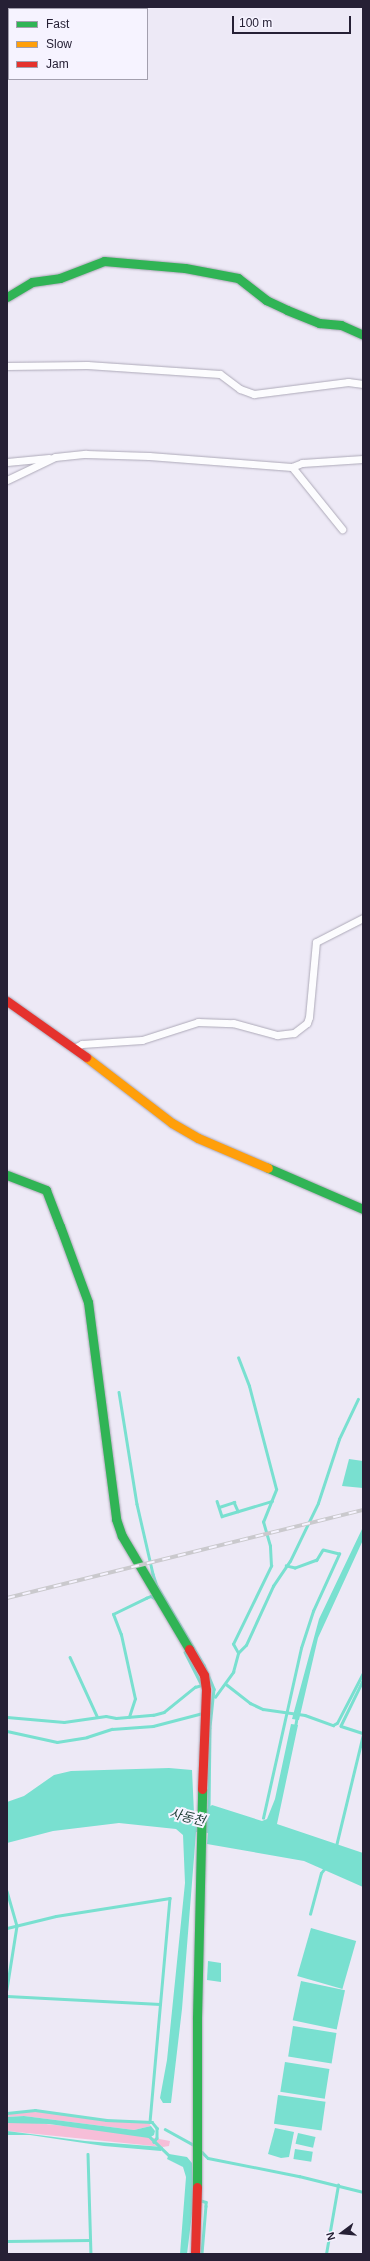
<!DOCTYPE html>
<meta charset="utf-8">
<style>
body{margin:0}
#map{position:relative;width:370px;height:2261px;overflow:hidden;background:#ede9f6;font-family:Helvetica,"Noto Sans KR",sans-serif}
div>[style]{position:absolute}
[style*='--x']{left:calc(var(--x)*1px);top:calc(var(--y)*1px);width:calc(var(--w)*1px);rotate:calc(var(--a)*1deg)}
.green>*{inset:0;background:#f6bed8}
.water>*{inset:0;background:#79e0d0;transform-origin:0 0}
.stream>*{height:2.5px;margin:-1.25px;padding:0 1.25px;transform-origin:1.25px;border-radius:1.25px;background:#79e0d0}
.roads{filter:drop-shadow(0 0 1px #ada9b8) drop-shadow(0 0 1px #ada9b8)}
.street>*{height:7px;margin:-3.5px;padding:0 3.5px;transform-origin:3.5px;border-radius:3.5px;background:#fcfcfe}
.fast>*{height:9px;margin:-4.5px;padding:0 4.5px;transform-origin:4.5px;border-radius:4.5px;background:#30b455}
.slow>*{height:9px;margin:-4.5px;padding:0 4.5px;transform-origin:4.5px;border-radius:4.5px;background:#ff9f0a}
.jam>*{height:9px;margin:-4.5px;padding:0 4.5px;transform-origin:4.5px;border-radius:4.5px;background:#e5322d}
.rail>*{height:4px;margin-top:-2px;transform-origin:0;background:repeating-linear-gradient(90deg,#f6f3ff 0 8px,#cac9cd 0 16px);box-sizing:border-box;border-block:1px solid #cac9cd}
span{translate:-50% -50%;white-space:nowrap;text-align:center;line-height:1.15;-webkit-text-stroke:4px #f6f3ff;paint-order:stroke}
.water-label{font-size:13px;color:#224139;font-style:italic}
.frame{position:absolute;inset:0;border:8px solid #262035;pointer-events:none}
.legend{position:absolute;left:8px;top:8px;width:140px;height:72px;box-sizing:border-box;background:#f6f3ff;border:1px solid #a39fae;margin:0;padding:5px 7px;list-style:none;font-size:12px;color:#262035}
.legend li{display:flex;align-items:center;gap:8px;height:20px}
.legend b{width:20px;border:1px solid #a39fae}
.north{position:absolute;left:322px;top:2213px;width:40px;height:40px;-webkit-text-stroke:3px #f6f3ff;paint-order:stroke;rotate:254deg;font-size:11px;font-weight:700;line-height:16px;text-align:center;color:#262035}
.north::after{content:'';display:block;margin:auto;width:14px;height:18px;background:#262035;clip-path:polygon(50% 0,100% 100%,50% 72%,0 100%)}
.scale{position:absolute;left:232px;top:16px;width:119px;height:18px;box-sizing:border-box;border:2px solid #262035;border-top:0;padding-left:5px;font-size:12px;line-height:14px;white-space:nowrap;color:#262035;-webkit-text-stroke:3px #f6f3ff;paint-order:stroke}
</style>
<div id="map">
<div class="green">
<div style="clip-path:polygon(35px 2111px,104px 2121px,149px 2123px,151px 2126px,134px 2130px,24px 2116px,7px 2117px,7px 2114px)"></div>
<div style="clip-path:polygon(19px 2121px,128px 2133px,170px 2141px,169px 2146px,163px 2147px,7px 2131px,7px 2123px)"></div>
</div>
<div class="water">
<div style="clip-path:polygon(349px 1459px,363px 1461px,363px 1488px,342px 1486px)"></div>
<div style="clip-path:polygon(363px 1527px,363px 1540px,318px 1638px,299px 1720px,292px 1719px,319px 1619px)"></div>
<div style="clip-path:polygon(291px 1724px,298px 1725px,277px 1824px,363px 1853px,363px 1887px,304px 1861px,207px 1844px,208px 1833px,196px 1832px,182px 2009px,171px 2103px,163px 2103px,160px 2098px,167px 2060px,185px 1883px,183px 1835px,176px 1829px,119px 1823px,53px 1831px,7px 1843px,7px 1802px,24px 1796px,54px 1775px,71px 1771px,169px 1768px,192px 1770px,194px 1813px,201px 1814px,212px 1805px,262px 1821px,267px 1819px,275px 1799px)"></div>
<div style="left:311px;top:1928px;width:47px;height:50px;rotate:16deg"></div>
<div style="clip-path:polygon(208px 1961px,221px 1963px,221px 1982px,207px 1980px)"></div>
<div style="left:301px;top:1981px;width:45px;height:40px;rotate:12deg"></div>
<div style="left:293px;top:2026px;width:44px;height:31px;rotate:9deg"></div>
<div style="left:285px;top:2062px;width:45px;height:30px;rotate:9deg"></div>
<div style="left:278px;top:2095px;width:48px;height:29px;rotate:8deg"></div>
<div style="clip-path:polygon(24px 2116px,134px 2130px,151px 2126px,155px 2131px,154px 2135px,149px 2138px,49px 2124px,7px 2123px,7px 2117px)"></div>
<div style="clip-path:polygon(275px 2128px,294px 2132px,289px 2157px,281px 2158px,268px 2154px)"></div>
<div style="clip-path:polygon(7px 2131px,85px 2141px,163px 2147px,161px 2151px,104px 2146px,30px 2135px,7px 2135px)"></div>
<div style="left:298px;top:2133px;width:18px;height:11px;rotate:13deg"></div>
<div style="left:295px;top:2149px;width:18px;height:10px;rotate:9deg"></div>
<div style="clip-path:polygon(169px 2154px,187px 2157px,192px 2163px,194px 2198px,187px 2254px,180px 2254px,186px 2177px,183px 2167px,167px 2159px)"></div>
</div>
<div class="stream">
<div style="--x:119;--y:1392;--w:113;--a:80.9"></div>
<div style="--x:137;--y:1504;--w:72;--a:77.1"></div>
<div style="--x:153;--y:1574;--w:13;--a:72"></div>
<div style="--x:157;--y:1586;--w:92;--a:59.3"></div>
<div style="--x:204;--y:1665;--w:26;--a:67"></div>
<div style="--x:214;--y:1689;--w:39;--a:96"></div>
<div style="--x:210;--y:1728;--w:83;--a:90.7"></div>
<div style="--x:217;--y:1501;--w:16;--a:72"></div>
<div style="--x:222;--y:1516;--w:52;--a:-16.7"></div>
<div style="--x:219;--y:1507;--w:16;--a:-18"></div>
<div style="--x:234;--y:1502;--w:10;--a:66"></div>
<div style="--x:185;--y:1652;--w:35;--a:63"></div>
<div style="--x:238;--y:1653;--w:11;--a:-45"></div>
<div style="--x:246;--y:1645;--w:65;--a:-65.4"></div>
<div style="--x:273;--y:1586;--w:30;--a:-56"></div>
<div style="--x:290;--y:1561;--w:64;--a:-64.2"></div>
<div style="--x:318;--y:1503;--w:67;--a:-71.8"></div>
<div style="--x:339;--y:1439;--w:44;--a:-64.6"></div>
<div style="--x:70;--y:1657;--w:65;--a:65.4"></div>
<div style="--x:363;--y:1681;--w:50;--a:116.1"></div>
<div style="--x:341;--y:1726;--w:23;--a:18"></div>
<div style="--x:226;--y:1684;--w:31;--a:38"></div>
<div style="--x:250;--y:1703;--w:14;--a:25"></div>
<div style="--x:263;--y:1709;--w:42;--a:8.1"></div>
<div style="--x:305;--y:1715;--w:30;--a:20"></div>
<div style="--x:333;--y:1725;--w:4;--a:-27"></div>
<div style="--x:337;--y:1723;--w:56;--a:-62.5"></div>
<div style="--x:215;--y:1697;--w:31;--a:-54"></div>
<div style="--x:233;--y:1672;--w:20;--a:-75"></div>
<div style="--x:238;--y:1653;--w:10;--a:-119"></div>
<div style="--x:233;--y:1644;--w:87;--a:-64"></div>
<div style="--x:271;--y:1566;--w:20;--a:-93"></div>
<div style="--x:270;--y:1546;--w:25;--a:-106"></div>
<div style="--x:263;--y:1522;--w:35;--a:-68"></div>
<div style="--x:276;--y:1489;--w:106;--a:-104.7"></div>
<div style="--x:249;--y:1386;--w:30;--a:-111"></div>
<div style="--x:7;--y:1717;--w:57;--a:5"></div>
<div style="--x:64;--y:1722;--w:42;--a:-8.1"></div>
<div style="--x:106;--y:1716;--w:10;--a:11"></div>
<div style="--x:116;--y:1718;--w:37;--a:-5"></div>
<div style="--x:153;--y:1715;--w:11;--a:-15"></div>
<div style="--x:164;--y:1712;--w:40;--a:-39"></div>
<div style="--x:195;--y:1687;--w:7;--a:-16"></div>
<div style="--x:129;--y:1717;--w:19;--a:-72"></div>
<div style="--x:135;--y:1699;--w:66;--a:-102.3"></div>
<div style="--x:121;--y:1635;--w:22;--a:-111"></div>
<div style="--x:113;--y:1614;--w:37;--a:-26"></div>
<div style="--x:146;--y:1598;--w:5;--a:-22"></div>
<div style="--x:151;--y:1596;--w:6;--a:31"></div>
<div style="--x:295;--y:1727;--w:11;--a:-80"></div>
<div style="--x:7;--y:1731;--w:51;--a:12.4"></div>
<div style="--x:57;--y:1742;--w:30;--a:-9"></div>
<div style="--x:87;--y:1737;--w:26;--a:-18"></div>
<div style="--x:112;--y:1729;--w:41;--a:-4.2"></div>
<div style="--x:153;--y:1726;--w:52;--a:-14.6"></div>
<div style="--x:263;--y:1818;--w:174;--a:-77.4"></div>
<div style="--x:301;--y:1648;--w:39;--a:-72"></div>
<div style="--x:313;--y:1611;--w:63;--a:-65.5"></div>
<div style="--x:339;--y:1554;--w:16;--a:-166"></div>
<div style="--x:323;--y:1550;--w:12;--a:121"></div>
<div style="--x:317;--y:1560;--w:23;--a:160"></div>
<div style="--x:295;--y:1568;--w:9;--a:-167"></div>
<div style="--x:336;--y:1846;--w:115;--a:-76.4"></div>
<div style="--x:7;--y:1891;--w:36;--a:74"></div>
<div style="--x:17;--y:1926;--w:64;--a:99"></div>
<div style="--x:310;--y:1914;--w:42;--a:-75"></div>
<div style="--x:321;--y:1873;--w:6;--a:-51"></div>
<div style="--x:7;--y:1928;--w:50;--a:-13.8"></div>
<div style="--x:56;--y:1916;--w:115;--a:-9"></div>
<div style="--x:170;--y:1898;--w:225;--a:95.1"></div>
<div style="--x:7;--y:1996;--w:153;--a:3"></div>
<div style="--x:7;--y:2113;--w:28;--a:-6"></div>
<div style="--x:35;--y:2110;--w:72;--a:8"></div>
<div style="--x:106;--y:2120;--w:46;--a:2.5"></div>
<div style="--x:152;--y:2122;--w:8;--a:50"></div>
<div style="--x:157;--y:2128;--w:10;--a:90"></div>
<div style="--x:157;--y:2138;--w:5;--a:127"></div>
<div style="--x:165;--y:2129;--w:37;--a:29"></div>
<div style="--x:149;--y:2136;--w:30;--a:44"></div>
<div style="--x:202;--y:2152;--w:8;--a:45"></div>
<div style="--x:208;--y:2158;--w:93;--a:11.2"></div>
<div style="--x:299;--y:2176;--w:66;--a:14"></div>
<div style="--x:88;--y:2154;--w:100;--a:88.3"></div>
<div style="--x:199;--y:2200;--w:7;--a:16"></div>
<div style="--x:206;--y:2202;--w:4;--a:90"></div>
<div style="--x:206;--y:2206;--w:48;--a:94.8"></div>
<div style="--x:7;--y:2241;--w:83;--a:-0.7"></div>
<div style="--x:326;--y:2254;--w:70;--a:-80.1"></div>
</div>
<div class="roads">
<div class="street">
<div style="--x:22;--y:9;--w:2;--a:-63"></div>
<div style="--x:7;--y:29;--w:3;--a:-45"></div>
<div style="--x:7;--y:366;--w:80;--a:-0.7"></div>
<div style="--x:87;--y:365;--w:133;--a:3.9"></div>
<div style="--x:220;--y:374;--w:25;--a:37"></div>
<div style="--x:240;--y:389;--w:15;--a:20"></div>
<div style="--x:254;--y:394;--w:95;--a:-7.3"></div>
<div style="--x:348;--y:382;--w:15;--a:8"></div>
<div style="--x:7;--y:462;--w:42;--a:-5.4"></div>
<div style="--x:292;--y:467;--w:80;--a:51.1"></div>
<div style="--x:7;--y:480;--w:53;--a:-25.6"></div>
<div style="--x:55;--y:457;--w:31;--a:-6"></div>
<div style="--x:86;--y:454;--w:63;--a:1.8"></div>
<div style="--x:149;--y:456;--w:143;--a:4.4"></div>
<div style="--x:292;--y:467;--w:11;--a:-22"></div>
<div style="--x:302;--y:463;--w:61;--a:-3.8"></div>
<div style="--x:74;--y:1048;--w:9;--a:-27"></div>
<div style="--x:82;--y:1044;--w:60;--a:-3.8"></div>
<div style="--x:142;--y:1040;--w:59;--a:-17.8"></div>
<div style="--x:198;--y:1022;--w:35;--a:2"></div>
<div style="--x:233;--y:1023;--w:46;--a:15.3"></div>
<div style="--x:277;--y:1035;--w:17;--a:-7"></div>
<div style="--x:294;--y:1033;--w:16;--a:-38"></div>
<div style="--x:307;--y:1023;--w:6;--a:-72"></div>
<div style="--x:309;--y:1017;--w:75;--a:-84.7"></div>
<div style="--x:316;--y:942;--w:53;--a:-27.1"></div>
</div>
<div class="fast">
<div style="--x:7;--y:297;--w:29;--a:-31"></div>
<div style="--x:32;--y:282;--w:28;--a:-8"></div>
<div style="--x:60;--y:278;--w:47;--a:-21.1"></div>
<div style="--x:104;--y:261;--w:81;--a:4.9"></div>
<div style="--x:185;--y:268;--w:54;--a:10.7"></div>
<div style="--x:238;--y:278;--w:36;--a:38"></div>
<div style="--x:266;--y:300;--w:23;--a:25"></div>
<div style="--x:287;--y:310;--w:35;--a:22"></div>
<div style="--x:319;--y:323;--w:22;--a:5"></div>
<div style="--x:341;--y:325;--w:24;--a:24"></div>
<div style="--x:268;--y:1168;--w:103;--a:23.3"></div>
<div style="--x:7;--y:1175;--w:42;--a:21"></div>
<div style="--x:46;--y:1190;--w:39;--a:69"></div>
<div style="--x:60;--y:1226;--w:81;--a:69.8"></div>
<div style="--x:88;--y:1302;--w:219;--a:82.6"></div>
<div style="--x:116;--y:1519;--w:18;--a:71"></div>
<div style="--x:122;--y:1536;--w:131;--a:59.3"></div>
<div style="--x:197;--y:2187;--w:169;--a:-90"></div>
<div style="--x:197;--y:2018;--w:229;--a:-88.7"></div>
</div>
<div class="slow">
<div style="--x:86;--y:1057;--w:108;--a:37.5"></div>
<div style="--x:172;--y:1123;--w:30;--a:30"></div>
<div style="--x:198;--y:1138;--w:76;--a:23.2"></div>
</div>
<div class="jam">
<div style="--x:7;--y:1001;--w:97;--a:35.3"></div>
<div style="--x:189;--y:1649;--w:30;--a:60"></div>
<div style="--x:204;--y:1675;--w:15;--a:82"></div>
<div style="--x:206;--y:1690;--w:99;--a:92.3"></div>
<div style="--x:195;--y:2254;--w:67;--a:-88.3"></div>
</div>
</div>
<div class="rail">
<div style="--x:7;--y:1598;--w:367;--a:-13.9"></div>
</div>
<div class="water-label">
<span style="left:187px;top:1818px;rotate:14deg">사동천</span>
</div>
<div class="frame"></div>
<ul class="legend">
<li><b style="height:5px;background:#30b455"></b>Fast</li>
<li><b style="height:5px;background:#ff9f0a"></b>Slow</li>
<li><b style="height:5px;background:#e5322d"></b>Jam</li>
</ul>
<div class="north">N</div>
<div class="scale">100 m</div>
</div>
